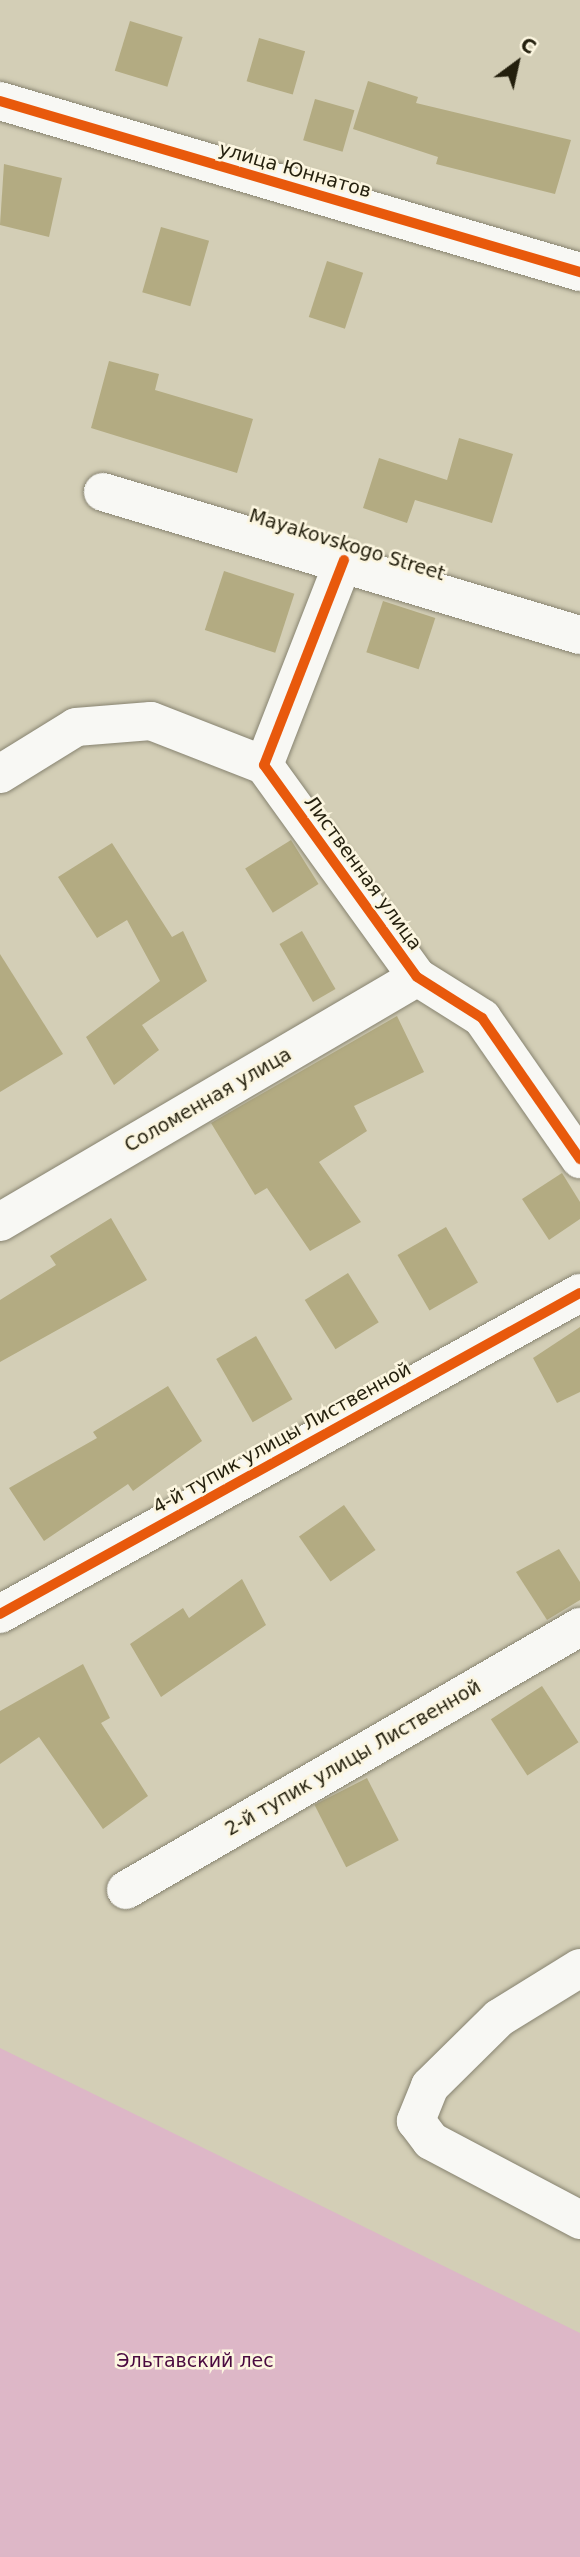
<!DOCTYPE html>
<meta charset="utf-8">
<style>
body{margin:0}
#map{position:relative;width:580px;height:2557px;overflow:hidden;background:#d3ceb6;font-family:"DejaVu Sans",sans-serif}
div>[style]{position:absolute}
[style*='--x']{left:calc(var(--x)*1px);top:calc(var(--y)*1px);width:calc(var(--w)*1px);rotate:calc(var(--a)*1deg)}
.green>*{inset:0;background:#ddb7c7}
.building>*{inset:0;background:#b3ab82;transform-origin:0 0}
.roads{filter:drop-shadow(0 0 2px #878370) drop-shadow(0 0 2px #878370)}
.minor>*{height:38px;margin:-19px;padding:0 19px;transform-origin:19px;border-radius:19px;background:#f8f8f4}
.tertiary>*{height:38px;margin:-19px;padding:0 19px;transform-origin:19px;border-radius:19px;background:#f8f8f4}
.cycleway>*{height:10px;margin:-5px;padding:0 5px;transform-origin:5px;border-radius:5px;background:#e8590c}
span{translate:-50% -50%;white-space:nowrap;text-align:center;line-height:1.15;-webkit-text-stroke:5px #fcf6e0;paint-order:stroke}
.street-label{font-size:19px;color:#231f0d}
.park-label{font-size:19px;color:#4a0a3f}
.north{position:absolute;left:482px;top:28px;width:70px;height:70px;-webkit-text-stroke:5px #fcf6e0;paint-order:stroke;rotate:33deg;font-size:19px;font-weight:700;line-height:28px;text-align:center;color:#231f0d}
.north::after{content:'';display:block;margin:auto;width:24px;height:32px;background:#231f0d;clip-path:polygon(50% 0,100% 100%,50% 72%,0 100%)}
</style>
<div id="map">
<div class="green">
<div style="clip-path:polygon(0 2048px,580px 2333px,580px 2557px,0 2557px)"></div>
</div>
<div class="building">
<div style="left:130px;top:21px;width:55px;height:52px;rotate:17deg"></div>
<div style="left:259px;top:38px;width:48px;height:45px;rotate:16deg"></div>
<div style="clip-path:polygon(368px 81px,418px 97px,416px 103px,571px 140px,555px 194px,436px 164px,438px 157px,353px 129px)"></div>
<div style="left:315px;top:99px;width:41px;height:43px;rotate:16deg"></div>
<div style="clip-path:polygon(4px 164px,62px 178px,49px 237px,0 225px)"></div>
<div style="left:161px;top:227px;width:50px;height:68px;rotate:16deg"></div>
<div style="left:327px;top:261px;width:38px;height:59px;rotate:18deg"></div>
<div style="clip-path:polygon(109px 361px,159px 374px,155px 390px,253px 419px,237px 473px,91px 428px)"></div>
<div style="clip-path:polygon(459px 438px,513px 454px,492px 523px,415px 500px,407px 523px,363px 508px,379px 458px,447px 480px)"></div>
<div style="left:224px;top:571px;width:74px;height:62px;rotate:18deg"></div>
<div style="left:383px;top:601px;width:55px;height:54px;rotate:18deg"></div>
<div style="left:291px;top:840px;width:52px;height:54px;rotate:58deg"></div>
<div style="clip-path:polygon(112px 843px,172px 937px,183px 931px,207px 981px,142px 1025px,159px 1050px,114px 1085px,86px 1037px,160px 981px,127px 920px,97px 938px,58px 877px)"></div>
<div style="left:302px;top:931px;width:67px;height:26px;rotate:60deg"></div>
<div style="clip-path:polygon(0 954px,63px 1054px,0 1092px)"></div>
<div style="clip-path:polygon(397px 1016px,424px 1072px,354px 1106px,367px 1131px,319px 1162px,361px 1222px,310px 1251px,267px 1188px,255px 1195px,211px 1123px)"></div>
<div style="clip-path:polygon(562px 1173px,580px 1202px,580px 1219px,549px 1240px,522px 1199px)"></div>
<div style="clip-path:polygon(111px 1218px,147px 1280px,0 1362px,0 1300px,56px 1265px,50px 1256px)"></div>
<div style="left:446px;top:1227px;width:64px;height:56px;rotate:60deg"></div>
<div style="left:348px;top:1273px;width:58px;height:51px;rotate:58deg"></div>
<div style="clip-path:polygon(580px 1327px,580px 1392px,557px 1403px,533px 1358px)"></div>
<div style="left:256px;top:1336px;width:73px;height:46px;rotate:60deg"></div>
<div style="clip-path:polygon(168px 1386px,202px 1441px,133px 1491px,128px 1484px,44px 1541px,9px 1488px,97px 1438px,93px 1432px)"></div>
<div style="left:344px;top:1505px;width:55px;height:55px;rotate:55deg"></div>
<div style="clip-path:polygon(559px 1549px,580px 1582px,580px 1600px,547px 1620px,516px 1572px)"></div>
<div style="clip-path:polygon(242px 1579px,266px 1625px,161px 1697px,130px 1644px,183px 1608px,189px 1618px)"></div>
<div style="clip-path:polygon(83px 1664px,110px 1718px,101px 1723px,148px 1796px,103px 1829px,39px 1737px,0 1764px,0 1711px)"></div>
<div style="left:542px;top:1686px;width:67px;height:61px;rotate:57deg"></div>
<div style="left:367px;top:1778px;width:70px;height:59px;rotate:63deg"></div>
</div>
<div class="roads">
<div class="minor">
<div style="--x:0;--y:101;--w:605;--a:16.43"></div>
<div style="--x:344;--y:560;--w:220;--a:111.3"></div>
<div style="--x:264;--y:765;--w:261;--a:54.2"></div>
<div style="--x:417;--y:977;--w:77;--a:32.2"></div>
<div style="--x:482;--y:1018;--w:172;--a:55.2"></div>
<div style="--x:0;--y:774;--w:89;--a:-31.7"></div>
<div style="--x:76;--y:727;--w:75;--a:-4.6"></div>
<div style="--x:151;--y:721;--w:121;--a:21.3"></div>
<div style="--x:0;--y:1222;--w:484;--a:-30.4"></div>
<div style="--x:0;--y:1614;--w:663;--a:-28.96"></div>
<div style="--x:126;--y:1890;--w:525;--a:-30.08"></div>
<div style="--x:580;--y:1968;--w:95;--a:148.3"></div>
<div style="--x:499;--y:2018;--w:97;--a:135.4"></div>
<div style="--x:430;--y:2086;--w:38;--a:112"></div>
<div style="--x:416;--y:2121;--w:25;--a:53"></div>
<div style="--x:431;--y:2141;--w:169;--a:27.9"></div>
</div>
<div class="tertiary">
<div style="--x:103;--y:492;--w:498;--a:16.7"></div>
</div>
</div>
<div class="cycleway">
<div style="--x:0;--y:101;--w:605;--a:16.43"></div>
<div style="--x:344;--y:560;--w:220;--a:111.3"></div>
<div style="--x:264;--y:765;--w:261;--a:54.2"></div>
<div style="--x:417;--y:977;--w:77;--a:32.2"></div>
<div style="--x:482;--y:1018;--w:172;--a:55.2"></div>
<div style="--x:0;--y:1614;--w:663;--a:-28.96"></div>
</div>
<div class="street-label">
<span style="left:295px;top:170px;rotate:16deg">улица Юннатов</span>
<span style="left:347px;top:545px;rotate:17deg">Mayakovskogo Street</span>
<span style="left:363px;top:873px;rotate:54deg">Лиственная улица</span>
<span style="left:208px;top:1100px;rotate:-30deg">Соломенная улица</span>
<span style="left:282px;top:1438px;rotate:-29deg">4-й тупик улицы Лиственной</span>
<span style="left:353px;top:1758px;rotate:-30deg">2-й тупик улицы Лиственной</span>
</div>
<div class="park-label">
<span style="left:195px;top:2361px">Эльтавский лес</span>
</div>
<div class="north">С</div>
</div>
